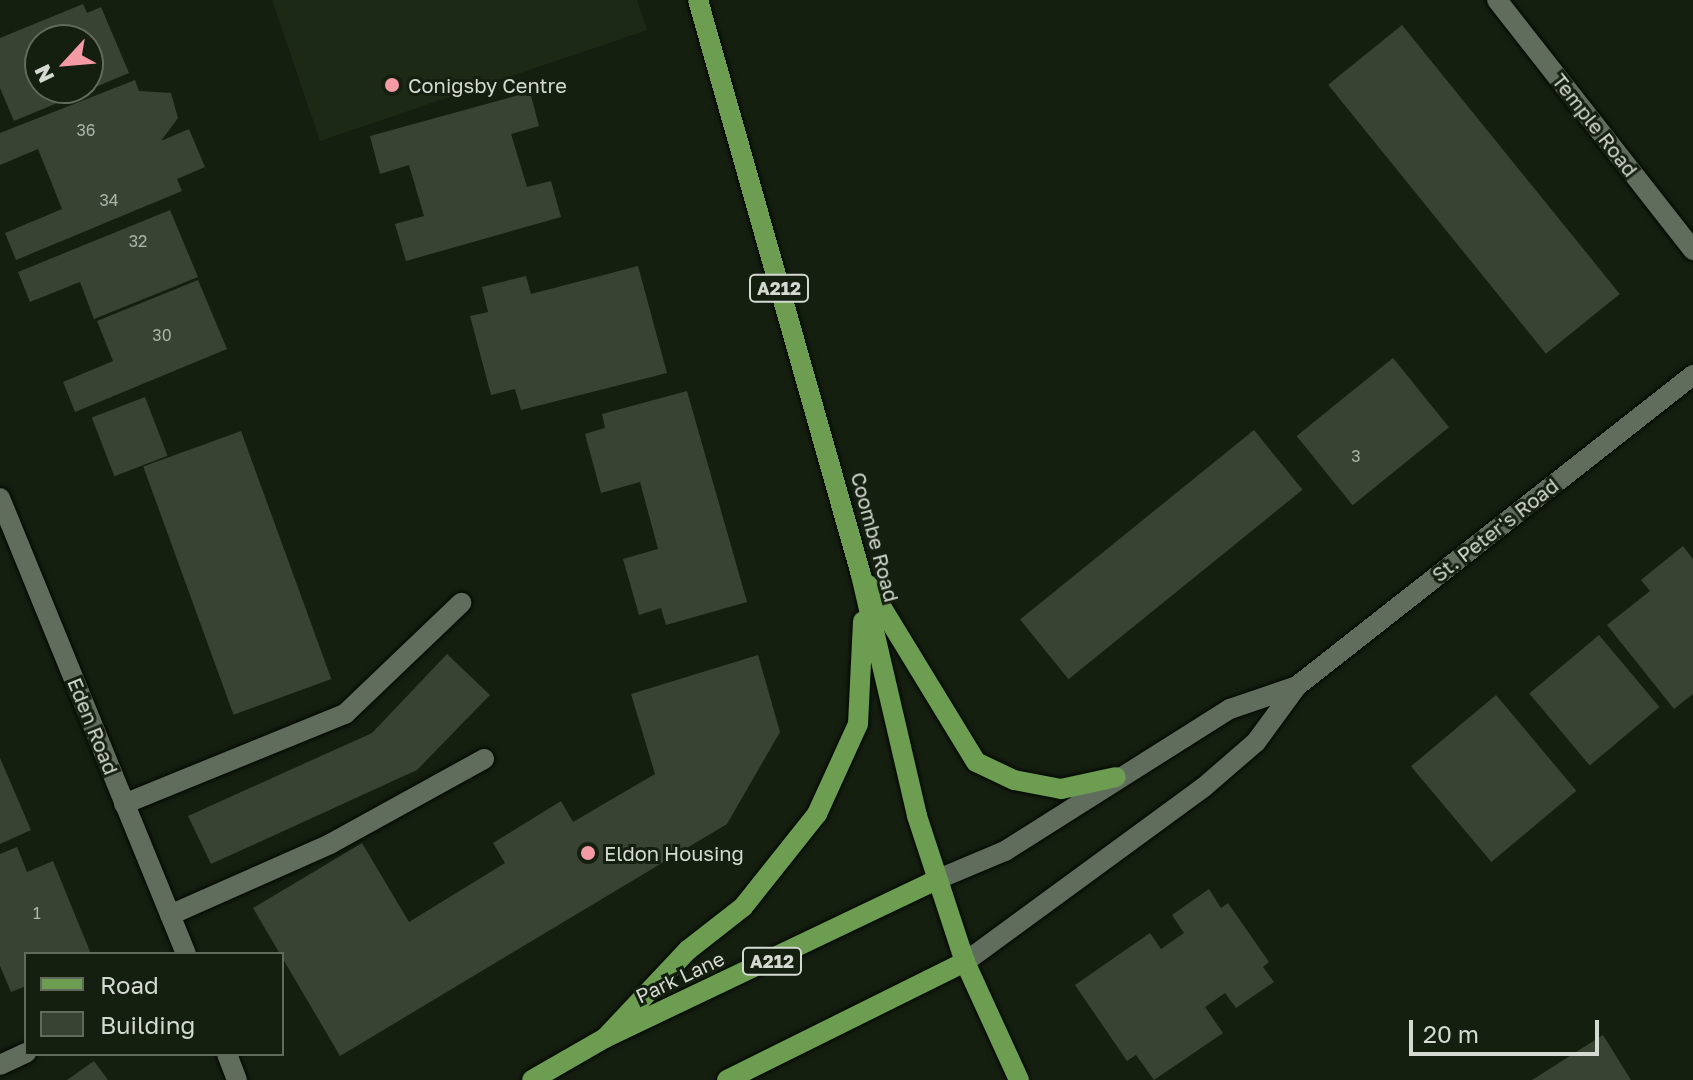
<!DOCTYPE html>
<style>
body{margin:0}
#map{position:relative;width:1693px;height:1080px;overflow:hidden;background:#151f10;font-family:"Golos Text",sans-serif}
div>[style]{position:absolute}
[style*='--x']{left:calc(var(--x)*1px);top:calc(var(--y)*1px);width:calc(var(--w)*1px);rotate:calc(var(--a)*1deg)}
.built>*{inset:0;background:#1c2915}
.building>*{inset:0;background:#384333;transform-origin:0 0}
.roads{filter:drop-shadow(0 0 2px #030801) drop-shadow(0 0 2px #030801)}
.service>*{height:20px;margin:-10px;padding:0 10px;transform-origin:10px;border-radius:10px;background:#616d5c}
.minor>*{height:20px;margin:-10px;padding:0 10px;transform-origin:10px;border-radius:10px;background:#616d5c}
.secondary>*{height:20px;margin:-10px;padding:0 10px;transform-origin:10px;border-radius:10px;background:#616d5c}
.primary>*{height:20px;margin:-10px;padding:0 10px;transform-origin:10px;border-radius:10px;background:#6c9d51}
.dots>*{width:22px;height:22px;translate:-50% -50%;box-sizing:border-box;border:4px solid #151f10;border-radius:50%}
span{translate:-50% -50%;white-space:nowrap;text-align:center;line-height:1.15;-webkit-text-stroke:6px #151f10;paint-order:stroke}
.number-label{font-size:16px;color:#adb4aa}
.number-label span{-webkit-text-stroke-width:0}
.shield-label span{padding:2px 6px;background:#151f10;border:2px solid;border-radius:6px;-webkit-text-stroke-width:0}
.shield-label{font-size:18px;color:#d4dad1;font-weight:700}
.poi-label{font-size:20px;color:#d4dad1}
.left{translate:0 -50%;text-align:left}
.street-label{font-size:20px;color:#d4dad1}
.legend{position:absolute;left:24px;top:952px;width:260px;height:104px;box-sizing:border-box;background:#151f10;border:2px solid #616a5d;margin:0;padding:10px 14px;list-style:none;font-size:24px;color:#d4dad1}
.legend li{display:flex;align-items:center;gap:16px;height:40px}
.legend b{width:40px;border:2px solid #616a5d}
.north{position:absolute;left:24px;top:24px;width:80px;height:80px;box-sizing:border-box;background:#151f10;border:2px solid #616a5d;border-radius:50%;rotate:244deg;font-size:22px;font-weight:700;line-height:32px;text-align:center;color:#d4dad1}
.north::after{content:'';display:block;margin:auto;width:28px;height:36px;background:#f49aa5;clip-path:polygon(50% 0,100% 100%,50% 72%,0 100%)}
.scale{position:absolute;left:1409px;top:1020px;width:190px;height:36px;box-sizing:border-box;border:4px solid #d4dad1;border-top:0;padding-left:10px;font-size:24px;line-height:28px;white-space:nowrap;color:#d4dad1;-webkit-text-stroke:6px #151f10;paint-order:stroke}
</style>
<div id="map">
<div class="built">
<div style="clip-path:polygon(272px 0,637px 0,647px 30px,320px 141px)"></div>
</div>
<div class="building">
<div style="clip-path:polygon(evenodd,83px 4px,87px 13px,101px 7px,129px 73px,14px 121px,0 88px,0 38px,83px 4px,40px 40px,88px 40px,88px 88px,40px 88px,40px 40px)"></div>
<div style="left:1402px;top:25px;width:346px;height:95px;rotate:51deg"></div>
<div style="clip-path:polygon(135px 80px,139px 91px,171px 93px,178px 118px,161px 141px,189px 129px,205px 167px,177px 179px,182px 191px,16px 260px,5px 233px,62px 209px,38px 149px,0 165px,0 133px)"></div>
<div style="clip-path:polygon(530px 92px,539px 126px,511px 134px,527px 187px,551px 181px,561px 217px,406px 261px,395px 224px,424px 216px,409px 165px,380px 174px,370px 136px)"></div>
<div style="clip-path:polygon(170px 210px,198px 277px,94px 319px,80px 282px,30px 302px,18px 272px)"></div>
<div style="clip-path:polygon(638px 266px,667px 373px,521px 410px,515px 389px,491px 395px,470px 316px,488px 312px,482px 287px,526px 276px,531px 294px)"></div>
<div style="clip-path:polygon(198px 280px,227px 349px,75px 412px,63px 382px,113px 361px,97px 321px)"></div>
<div style="left:1393px;top:358px;width:89px;height:124px;rotate:51deg"></div>
<div style="clip-path:polygon(687px 391px,747px 602px,666px 625px,661px 608px,639px 615px,623px 559px,658px 549px,640px 482px,601px 493px,585px 434px,605px 428px,602px 414px)"></div>
<div style="left:145px;top:397px;width:63px;height:57px;rotate:69deg"></div>
<div style="left:1254px;top:430px;width:77px;height:301px;rotate:51deg"></div>
<div style="left:241px;top:431px;width:264px;height:104px;rotate:70deg"></div>
<div style="clip-path:polygon(1683px 546px,1693px 559px,1693px 694px,1674px 709px,1607px 625px,1650px 591px,1641px 580px)"></div>
<div style="left:1599px;top:635px;width:94px;height:91px;rotate:50deg"></div>
<div style="clip-path:polygon(447px 654px,490px 695px,417px 770px,211px 864px,188px 816px,372px 733px)"></div>
<div style="clip-path:polygon(758px 655px,780px 732px,727px 824px,340px 1056px,253px 908px,362px 843px,409px 922px,505px 863px,493px 843px,561px 801px,573px 822px,655px 774px,631px 694px)"></div>
<div style="left:1496px;top:695px;width:125px;height:111px;rotate:50deg"></div>
<div style="clip-path:polygon(0 758px,31px 830px,0 844px)"></div>
<div style="clip-path:polygon(17px 847px,27px 872px,53px 861px,91px 954px,26px 954px,26px 986px,11px 992px,0 966px,0 854px)"></div>
<div style="clip-path:polygon(1209px 889px,1221px 908px,1228px 903px,1269px 962px,1263px 967px,1274px 982px,1236px 1008px,1225px 993px,1205px 1007px,1223px 1033px,1154px 1080px,1136px 1055px,1127px 1061px,1075px 985px,1150px 933px,1161px 949px,1184px 933px,1172px 915px)"></div>
<div style="clip-path:polygon(1603px 1035px,1631px 1080px,1532px 1080px)"></div>
<div style="clip-path:polygon(94px 1061px,108px 1080px,67px 1080px)"></div>
</div>
<div class="roads">
<div class="service">
<div style="--x:124;--y:804;--w:239;--a:-22.2"></div>
<div style="--x:345;--y:714;--w:161;--a:-43.7"></div>
<div style="--x:170;--y:915;--w:175;--a:-23.9"></div>
<div style="--x:330;--y:844;--w:176;--a:-28.9"></div>
<div style="--x:0;--y:1065;--w:29;--a:-25"></div>
</div>
<div class="minor">
<div style="--x:1497;--y:0;--w:318;--a:51.9"></div>
<div style="--x:0;--y:498;--w:492;--a:67.8"></div>
<div style="--x:227;--y:1054;--w:28;--a:69"></div>
</div>
<div class="secondary">
<div style="--x:936;--y:880;--w:75;--a:-22.8"></div>
<div style="--x:1005;--y:851;--w:266;--a:-32.3"></div>
<div style="--x:1230;--y:709;--w:71;--a:-18.9"></div>
<div style="--x:965;--y:962;--w:296;--a:-36.2"></div>
<div style="--x:1204;--y:787;--w:69;--a:-40.9"></div>
<div style="--x:1256;--y:742;--w:69;--a:-53.8"></div>
<div style="--x:1297;--y:686;--w:504;--a:-38.14"></div>
</div>
<div class="primary">
<div style="--x:698;--y:0;--w:598;--a:74.17"></div>
<div style="--x:861;--y:575;--w:247;--a:76.9"></div>
<div style="--x:917;--y:816;--w:154;--a:71.8"></div>
<div style="--x:965;--y:962;--w:130;--a:65.4"></div>
<div style="--x:868;--y:585;--w:207;--a:58.6"></div>
<div style="--x:976;--y:762;--w:42;--a:25.3"></div>
<div style="--x:1014;--y:780;--w:48;--a:10.8"></div>
<div style="--x:1061;--y:789;--w:56;--a:-12.3"></div>
<div style="--x:605;--y:1038;--w:121;--a:-46.7"></div>
<div style="--x:688;--y:950;--w:70;--a:-38"></div>
<div style="--x:743;--y:907;--w:119;--a:-51.5"></div>
<div style="--x:817;--y:814;--w:99;--a:-65.5"></div>
<div style="--x:858;--y:724;--w:103;--a:-87.2"></div>
<div style="--x:532;--y:1080;--w:84;--a:-29.9"></div>
<div style="--x:605;--y:1038;--w:367;--a:-25.5"></div>
<div style="--x:727;--y:1080;--w:266;--a:-26.4"></div>
</div>
</div>
<div class="dots">
<div style="left:392px;top:85px;background:#f49aa5"></div>
<div style="left:588px;top:853px;background:#f49aa5"></div>
</div>
<div class="number-label">
<span style="left:86px;top:130px">36</span>
<span style="left:109px;top:200px">34</span>
<span style="left:138px;top:241px">32</span>
<span style="left:162px;top:335px">30</span>
<span style="left:1356px;top:456px">3</span>
<span style="left:37px;top:913px">1</span>
</div>
<div class="shield-label">
<span style="left:779px;top:288px">A212</span>
<span style="left:772px;top:961px">A212</span>
</div>
<div class="poi-label">
<span class="left" style="left:408px;top:85px">Conigsby Centre</span>
<span class="left" style="left:604px;top:853px">Eldon Housing</span>
</div>
<div class="street-label">
<span style="left:1595px;top:125px;rotate:52deg">Temple Road</span>
<span style="left:1495px;top:530px;rotate:-38deg">St. Peter's Road</span>
<span style="left:875px;top:537px;rotate:75deg">Coombe Road</span>
<span style="left:93px;top:726px;rotate:68deg">Eden Road</span>
<span style="left:680px;top:977px;rotate:-25deg">Park Lane</span>
</div>
<ul class="legend">
<li><b style="height:10px;background:#6c9d51"></b>Road</li>
<li><b style="height:22px;background:#384333"></b>Building</li>
</ul>
<div class="north">N</div>
<div class="scale">20 m</div>
</div>
